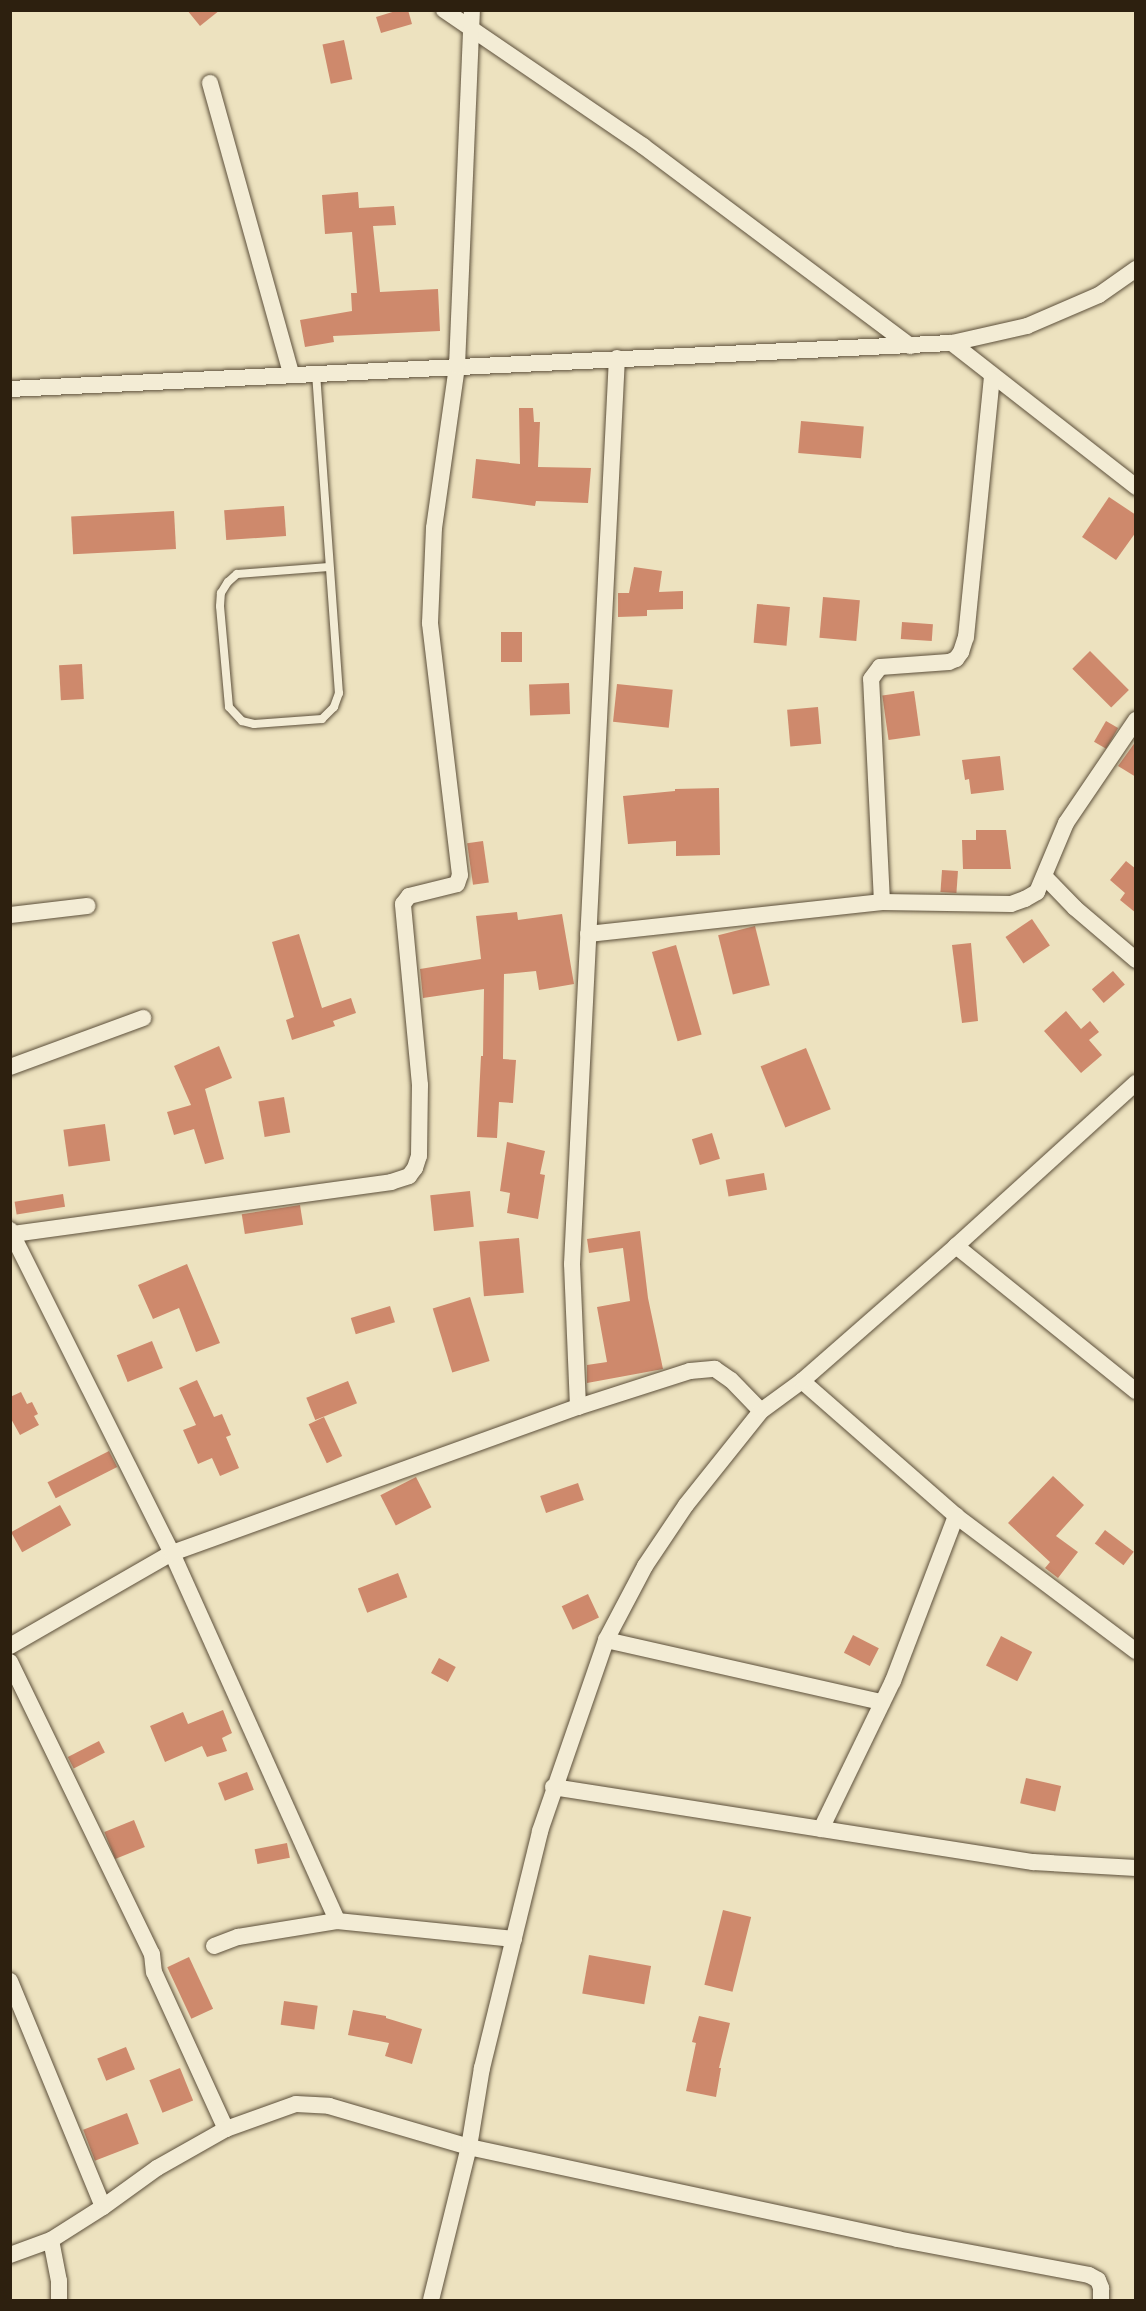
<!DOCTYPE html>
<style>
body{margin:0}
#map{position:relative;width:1146px;height:2311px;overflow:hidden;background:#ede2bf;font-family:"IM FELL French Canon",serif}
div>[style]{position:absolute}
[style*='--x']{left:calc(var(--x)*1px);top:calc(var(--y)*1px);width:calc(var(--w)*1px);rotate:calc(var(--a)*1deg)}
.building>*{inset:0;background:#ce896c;transform-origin:0 0}
.roads{filter:drop-shadow(0 0 2px #5d503b) drop-shadow(0 0 2px #5d503b)}
.service>*{height:8px;margin:-4px;padding:0 4px;transform-origin:4px;border-radius:4px;background:#f3ecd5}
.minor>*{height:16px;margin:-8px;padding:0 8px;transform-origin:8px;border-radius:8px;background:#f3ecd5}
span{translate:-50% -50%;white-space:nowrap;text-align:center;line-height:1.15;-webkit-text-stroke:6px #f3ecd5;paint-order:stroke}
.frame{position:absolute;inset:0;border:12px solid #2d200f;pointer-events:none}
</style>
<div id="map">
<div class="building">
<div style="clip-path:polygon(187px 10px,220px 10px,200px 26px)"></div>
<div style="clip-path:polygon(399px 10px,408px 10px,412px 24px,381px 33px,376px 17px)"></div>
<div style="left:344px;top:40px;width:40px;height:22px;rotate:78deg"></div>
<div style="clip-path:polygon(358px 192px,359px 208px,394px 206px,396px 225px,373px 226px,380px 292px,438px 289px,440px 331px,333px 336px,334px 342px,305px 347px,300px 320px,352px 311px,351px 293px,357px 293px,352px 232px,325px 234px,322px 195px)"></div>
<div style="clip-path:polygon(519px 408px,533px 408px,534px 422px,540px 422px,538px 467px,591px 468px,588px 503px,536px 501px,535px 506px,472px 498px,476px 459px,520px 464px)"></div>
<div style="left:801px;top:421px;width:63px;height:32px;rotate:5deg"></div>
<div style="clip-path:polygon(1109px 497px,1136px 515px,1136px 532px,1116px 560px,1082px 537px)"></div>
<div style="left:284px;top:506px;width:30px;height:60px;rotate:86deg"></div>
<div style="left:174px;top:511px;width:38px;height:103px;rotate:87deg"></div>
<div style="clip-path:polygon(634px 567px,662px 571px,659px 592px,683px 591px,683px 609px,647px 610px,647px 616px,618px 617px,618px 593px,629px 593px)"></div>
<div style="left:823px;top:597px;width:37px;height:41px;rotate:5deg"></div>
<div style="left:757px;top:604px;width:33px;height:39px;rotate:5deg"></div>
<div style="left:902px;top:622px;width:31px;height:17px;rotate:4deg"></div>
<div style="left:501px;top:632px;width:21px;height:30px"></div>
<div style="left:1090px;top:651px;width:55px;height:25px;rotate:45deg"></div>
<div style="left:82px;top:664px;width:35px;height:23px;rotate:87deg"></div>
<div style="left:569px;top:683px;width:31px;height:40px;rotate:88deg"></div>
<div style="left:617px;top:684px;width:56px;height:38px;rotate:6deg"></div>
<div style="left:914px;top:691px;width:45px;height:32px;rotate:82deg"></div>
<div style="left:818px;top:707px;width:37px;height:31px;rotate:85deg"></div>
<div style="left:1106px;top:721px;width:14px;height:24px;rotate:30deg"></div>
<div style="clip-path:polygon(1136px 741px,1136px 777px,1118px 766px)"></div>
<div style="clip-path:polygon(1000px 756px,1004px 790px,971px 794px,969px 779px,965px 780px,962px 760px)"></div>
<div style="clip-path:polygon(719px 788px,720px 855px,676px 856px,676px 841px,628px 844px,623px 796px,675px 791px,675px 789px)"></div>
<div style="clip-path:polygon(976px 830px,1006px 830px,1011px 869px,963px 869px,962px 840px,976px 840px)"></div>
<div style="left:483px;top:841px;width:42px;height:16px;rotate:82deg"></div>
<div style="clip-path:polygon(1126px 861px,1136px 869px,1136px 913px,1120px 900px,1125px 893px,1110px 880px)"></div>
<div style="left:942px;top:870px;width:16px;height:22px;rotate:4deg"></div>
<div style="clip-path:polygon(517px 912px,518px 920px,562px 914px,574px 984px,539px 990px,536px 971px,504px 974px,503px 1059px,516px 1060px,513px 1103px,499px 1102px,497px 1138px,477px 1137px,481px 1056px,483px 1056px,484px 989px,423px 998px,420px 969px,481px 959px,476px 916px)"></div>
<div style="left:1032px;top:919px;width:32px;height:32px;rotate:56deg"></div>
<div style="left:755px;top:926px;width:61px;height:38px;rotate:76deg"></div>
<div style="clip-path:polygon(299px 934px,322px 1008px,351px 998px,356px 1013px,333px 1021px,335px 1026px,292px 1040px,286px 1020px,294px 1017px,272px 942px)"></div>
<div style="clip-path:polygon(971px 943px,978px 1021px,962px 1023px,952px 945px)"></div>
<div style="left:676px;top:945px;width:93px;height:25px;rotate:74deg"></div>
<div style="left:1113px;top:971px;width:18px;height:28px;rotate:49deg"></div>
<div style="clip-path:polygon(1066px 1011px,1081px 1029px,1090px 1021px,1099px 1032px,1089px 1040px,1102px 1055px,1081px 1073px,1044px 1031px)"></div>
<div style="clip-path:polygon(219px 1046px,232px 1078px,205px 1089px,224px 1159px,205px 1164px,194px 1129px,174px 1135px,167px 1112px,191px 1105px,174px 1066px)"></div>
<div style="left:806px;top:1048px;width:66px;height:49px;rotate:68deg"></div>
<div style="left:284px;top:1097px;width:36px;height:26px;rotate:80deg"></div>
<div style="left:105px;top:1124px;width:37px;height:42px;rotate:82deg"></div>
<div style="left:712px;top:1133px;width:27px;height:21px;rotate:73deg"></div>
<div style="clip-path:polygon(507px 1142px,545px 1151px,540px 1174px,545px 1175px,538px 1219px,507px 1213px,510px 1193px,500px 1191px)"></div>
<div style="left:764px;top:1173px;width:17px;height:39px;rotate:80deg"></div>
<div style="left:470px;top:1191px;width:36px;height:40px;rotate:84deg"></div>
<div style="left:63px;top:1194px;width:13px;height:49px;rotate:81deg"></div>
<div style="left:300px;top:1205px;width:20px;height:59px;rotate:81deg"></div>
<div style="clip-path:polygon(640px 1231px,648px 1298px,663px 1369px,587px 1383px,587px 1365px,607px 1362px,597px 1307px,630px 1301px,623px 1248px,589px 1253px,587px 1239px)"></div>
<div style="left:519px;top:1238px;width:55px;height:40px;rotate:85deg"></div>
<div style="clip-path:polygon(187px 1264px,220px 1343px,196px 1352px,179px 1308px,153px 1319px,138px 1285px)"></div>
<div style="left:470px;top:1297px;width:67px;height:39px;rotate:73deg"></div>
<div style="left:390px;top:1306px;width:17px;height:41px;rotate:73deg"></div>
<div style="left:152px;top:1341px;width:29px;height:38px;rotate:68deg"></div>
<div style="clip-path:polygon(197px 1380px,214px 1417px,222px 1414px,231px 1435px,226px 1437px,239px 1468px,220px 1476px,212px 1458px,198px 1464px,183px 1430px,196px 1425px,179px 1388px)"></div>
<div style="left:348px;top:1381px;width:24px;height:45px;rotate:68deg"></div>
<div style="clip-path:polygon(21px 1392px,27px 1404px,32px 1402px,38px 1414px,34px 1416px,39px 1425px,20px 1435px,10px 1417px,10px 1397px)"></div>
<div style="left:324px;top:1417px;width:43px;height:17px;rotate:65deg"></div>
<div style="left:109px;top:1451px;width:18px;height:69px;rotate:63deg"></div>
<div style="clip-path:polygon(1053px 1476px,1084px 1505px,1056px 1536px,1078px 1552px,1058px 1578px,1045px 1568px,1050px 1562px,1008px 1523px)"></div>
<div style="left:416px;top:1477px;width:34px;height:40px;rotate:63deg"></div>
<div style="left:578px;top:1483px;width:18px;height:40px;rotate:71deg"></div>
<div style="left:60px;top:1505px;width:23px;height:56px;rotate:61deg"></div>
<div style="left:1105px;top:1530px;width:36px;height:17px;rotate:37deg"></div>
<div style="left:398px;top:1573px;width:26px;height:43px;rotate:69deg"></div>
<div style="left:588px;top:1594px;width:26px;height:29px;rotate:65deg"></div>
<div style="left:853px;top:1635px;width:29px;height:20px;rotate:27deg"></div>
<div style="left:1001px;top:1636px;width:35px;height:33px;rotate:27deg"></div>
<div style="left:439px;top:1658px;width:19px;height:17px;rotate:28deg"></div>
<div style="clip-path:polygon(223px 1710px,232px 1733px,222px 1738px,227px 1751px,207px 1757px,202px 1746px,165px 1762px,150px 1726px,183px 1712px,188px 1724px)"></div>
<div style="left:99px;top:1741px;width:13px;height:35px;rotate:63deg"></div>
<div style="left:247px;top:1772px;width:19px;height:31px;rotate:69deg"></div>
<div style="left:1026px;top:1778px;width:36px;height:26px;rotate:13deg"></div>
<div style="left:134px;top:1820px;width:29px;height:32px;rotate:68deg"></div>
<div style="left:287px;top:1843px;width:15px;height:33px;rotate:79deg"></div>
<div style="left:723px;top:1910px;width:29px;height:77px;rotate:14deg"></div>
<div style="left:589px;top:1955px;width:63px;height:39px;rotate:10deg"></div>
<div style="left:189px;top:1957px;width:57px;height:24px;rotate:65deg"></div>
<div style="left:284px;top:2001px;width:34px;height:24px;rotate:8deg"></div>
<div style="clip-path:polygon(353px 2010px,386px 2016px,386px 2018px,422px 2029px,412px 2064px,385px 2056px,389px 2043px,348px 2035px)"></div>
<div style="clip-path:polygon(699px 2016px,730px 2023px,719px 2068px,721px 2068px,716px 2097px,686px 2091px,696px 2043px,692px 2042px)"></div>
<div style="left:126px;top:2047px;width:24px;height:31px;rotate:68deg"></div>
<div style="left:180px;top:2068px;width:35px;height:33px;rotate:68deg"></div>
<div style="left:127px;top:2113px;width:33px;height:47px;rotate:69deg"></div>
</div>
<div class="roads">
<div class="service">
<div style="--x:316;--y:373;--w:321;--a:85.9"></div>
<div style="--x:339;--y:693;--w:15;--a:110"></div>
<div style="--x:334;--y:707;--w:17;--a:135"></div>
<div style="--x:322;--y:719;--w:68;--a:175.8"></div>
<div style="--x:254;--y:724;--w:12;--a:-166"></div>
<div style="--x:242;--y:721;--w:19;--a:-133"></div>
<div style="--x:229;--y:707;--w:101;--a:-95.1"></div>
<div style="--x:220;--y:606;--w:13;--a:-86"></div>
<div style="--x:221;--y:593;--w:13;--a:-58"></div>
<div style="--x:228;--y:582;--w:12;--a:-42"></div>
<div style="--x:237;--y:574;--w:92;--a:-4.4"></div>
</div>
<div class="minor">
<div style="--x:444;--y:10;--w:241;--a:34.3"></div>
<div style="--x:643;--y:146;--w:334;--a:36.8"></div>
<div style="--x:210;--y:83;--w:302;--a:74.4"></div>
<div style="--x:952;--y:343;--w:234;--a:38"></div>
<div style="--x:10;--y:389;--w:943;--a:-2.8"></div>
<div style="--x:952;--y:343;--w:77;--a:-12.8"></div>
<div style="--x:1027;--y:326;--w:78;--a:-23.3"></div>
<div style="--x:1099;--y:295;--w:45;--a:-35.1"></div>
<div style="--x:1045;--y:877;--w:43;--a:45.9"></div>
<div style="--x:1075;--y:908;--w:80;--a:40.4"></div>
<div style="--x:882;--y:902;--w:223;--a:-92.8"></div>
<div style="--x:871;--y:679;--w:15;--a:-53"></div>
<div style="--x:880;--y:667;--w:69;--a:-4.1"></div>
<div style="--x:949;--y:662;--w:8;--a:-23"></div>
<div style="--x:956;--y:659;--w:9;--a:-54"></div>
<div style="--x:961;--y:652;--w:16;--a:-72"></div>
<div style="--x:966;--y:637;--w:261;--a:-84.3"></div>
<div style="--x:10;--y:915;--w:78;--a:-6.7"></div>
<div style="--x:588;--y:934;--w:296;--a:-6.2"></div>
<div style="--x:882;--y:902;--w:129;--a:0.9"></div>
<div style="--x:1011;--y:904;--w:15;--a:-20"></div>
<div style="--x:1025;--y:899;--w:14;--a:-30"></div>
<div style="--x:1037;--y:892;--w:75;--a:-67.2"></div>
<div style="--x:1066;--y:823;--w:125;--a:-55.8"></div>
<div style="--x:10;--y:1067;--w:142;--a:-20.2"></div>
<div style="--x:10;--y:1230;--w:361;--a:63.4"></div>
<div style="--x:172;--y:1553;--w:403;--a:65.8"></div>
<div style="--x:13;--y:1234;--w:382;--a:-7.8"></div>
<div style="--x:391;--y:1182;--w:19;--a:-18"></div>
<div style="--x:409;--y:1176;--w:10;--a:-53"></div>
<div style="--x:415;--y:1168;--w:13;--a:-72"></div>
<div style="--x:419;--y:1156;--w:71;--a:-89.2"></div>
<div style="--x:420;--y:1085;--w:182;--a:-95.4"></div>
<div style="--x:403;--y:904;--w:10;--a:-53"></div>
<div style="--x:409;--y:896;--w:49;--a:-14"></div>
<div style="--x:457;--y:884;--w:9;--a:-72"></div>
<div style="--x:460;--y:875;--w:254;--a:-96.8"></div>
<div style="--x:430;--y:623;--w:95;--a:-87.6"></div>
<div style="--x:434;--y:528;--w:164;--a:-81.9"></div>
<div style="--x:457;--y:366;--w:356;--a:-87.6"></div>
<div style="--x:956;--y:1246;--w:231;--a:38.9"></div>
<div style="--x:802;--y:1381;--w:205;--a:41.2"></div>
<div style="--x:956;--y:1516;--w:225;--a:36.9"></div>
<div style="--x:578;--y:1407;--w:143;--a:-92.4"></div>
<div style="--x:572;--y:1264;--w:907;--a:-87.16"></div>
<div style="--x:606;--y:1640;--w:283;--a:12.7"></div>
<div style="--x:10;--y:1646;--w:187;--a:-29.9"></div>
<div style="--x:172;--y:1553;--w:431;--a:-19.8"></div>
<div style="--x:578;--y:1407;--w:118;--a:-17.8"></div>
<div style="--x:690;--y:1371;--w:25;--a:-5"></div>
<div style="--x:715;--y:1369;--w:19;--a:35"></div>
<div style="--x:731;--y:1380;--w:43;--a:45.9"></div>
<div style="--x:10;--y:1662;--w:325;--a:64.1"></div>
<div style="--x:152;--y:1954;--w:18;--a:84"></div>
<div style="--x:154;--y:1972;--w:173;--a:65.4"></div>
<div style="--x:553;--y:1787;--w:486;--a:8.9"></div>
<div style="--x:1033;--y:1862;--w:103;--a:3.3"></div>
<div style="--x:821;--y:1829;--w:165;--a:-64.1"></div>
<div style="--x:893;--y:1681;--w:177;--a:-69.1"></div>
<div style="--x:214;--y:1946;--w:26;--a:-21"></div>
<div style="--x:238;--y:1937;--w:100;--a:-9.2"></div>
<div style="--x:337;--y:1921;--w:178;--a:5.8"></div>
<div style="--x:10;--y:1981;--w:244;--a:67.6"></div>
<div style="--x:51;--y:2240;--w:42;--a:79"></div>
<div style="--x:59;--y:2281;--w:19;--a:90"></div>
<div style="--x:10;--y:2255;--w:44;--a:-20.1"></div>
<div style="--x:51;--y:2240;--w:62;--a:-32.4"></div>
<div style="--x:103;--y:2207;--w:67;--a:-35.8"></div>
<div style="--x:157;--y:2168;--w:79;--a:-29.5"></div>
<div style="--x:226;--y:2129;--w:74;--a:-19.7"></div>
<div style="--x:296;--y:2104;--w:33;--a:3"></div>
<div style="--x:329;--y:2106;--w:146;--a:16.3"></div>
<div style="--x:469;--y:2147;--w:438;--a:12.1"></div>
<div style="--x:897;--y:2239;--w:195;--a:10.6"></div>
<div style="--x:1089;--y:2275;--w:10;--a:29"></div>
<div style="--x:1098;--y:2280;--w:9;--a:69"></div>
<div style="--x:1101;--y:2288;--w:12;--a:90"></div>
<div style="--x:431;--y:2300;--w:158;--a:-76.1"></div>
<div style="--x:469;--y:2147;--w:80;--a:-80.7"></div>
<div style="--x:482;--y:2068;--w:244;--a:-76.2"></div>
<div style="--x:540;--y:1831;--w:202;--a:-70.9"></div>
<div style="--x:606;--y:1640;--w:84;--a:-62.2"></div>
<div style="--x:645;--y:1566;--w:73;--a:-56.1"></div>
<div style="--x:686;--y:1505;--w:120;--a:-51.4"></div>
<div style="--x:761;--y:1411;--w:51;--a:-36.2"></div>
<div style="--x:802;--y:1381;--w:205;--a:-41.2"></div>
<div style="--x:956;--y:1246;--w:243;--a:-42.2"></div>
</div>
</div>
<div class="frame"></div>
</div>
